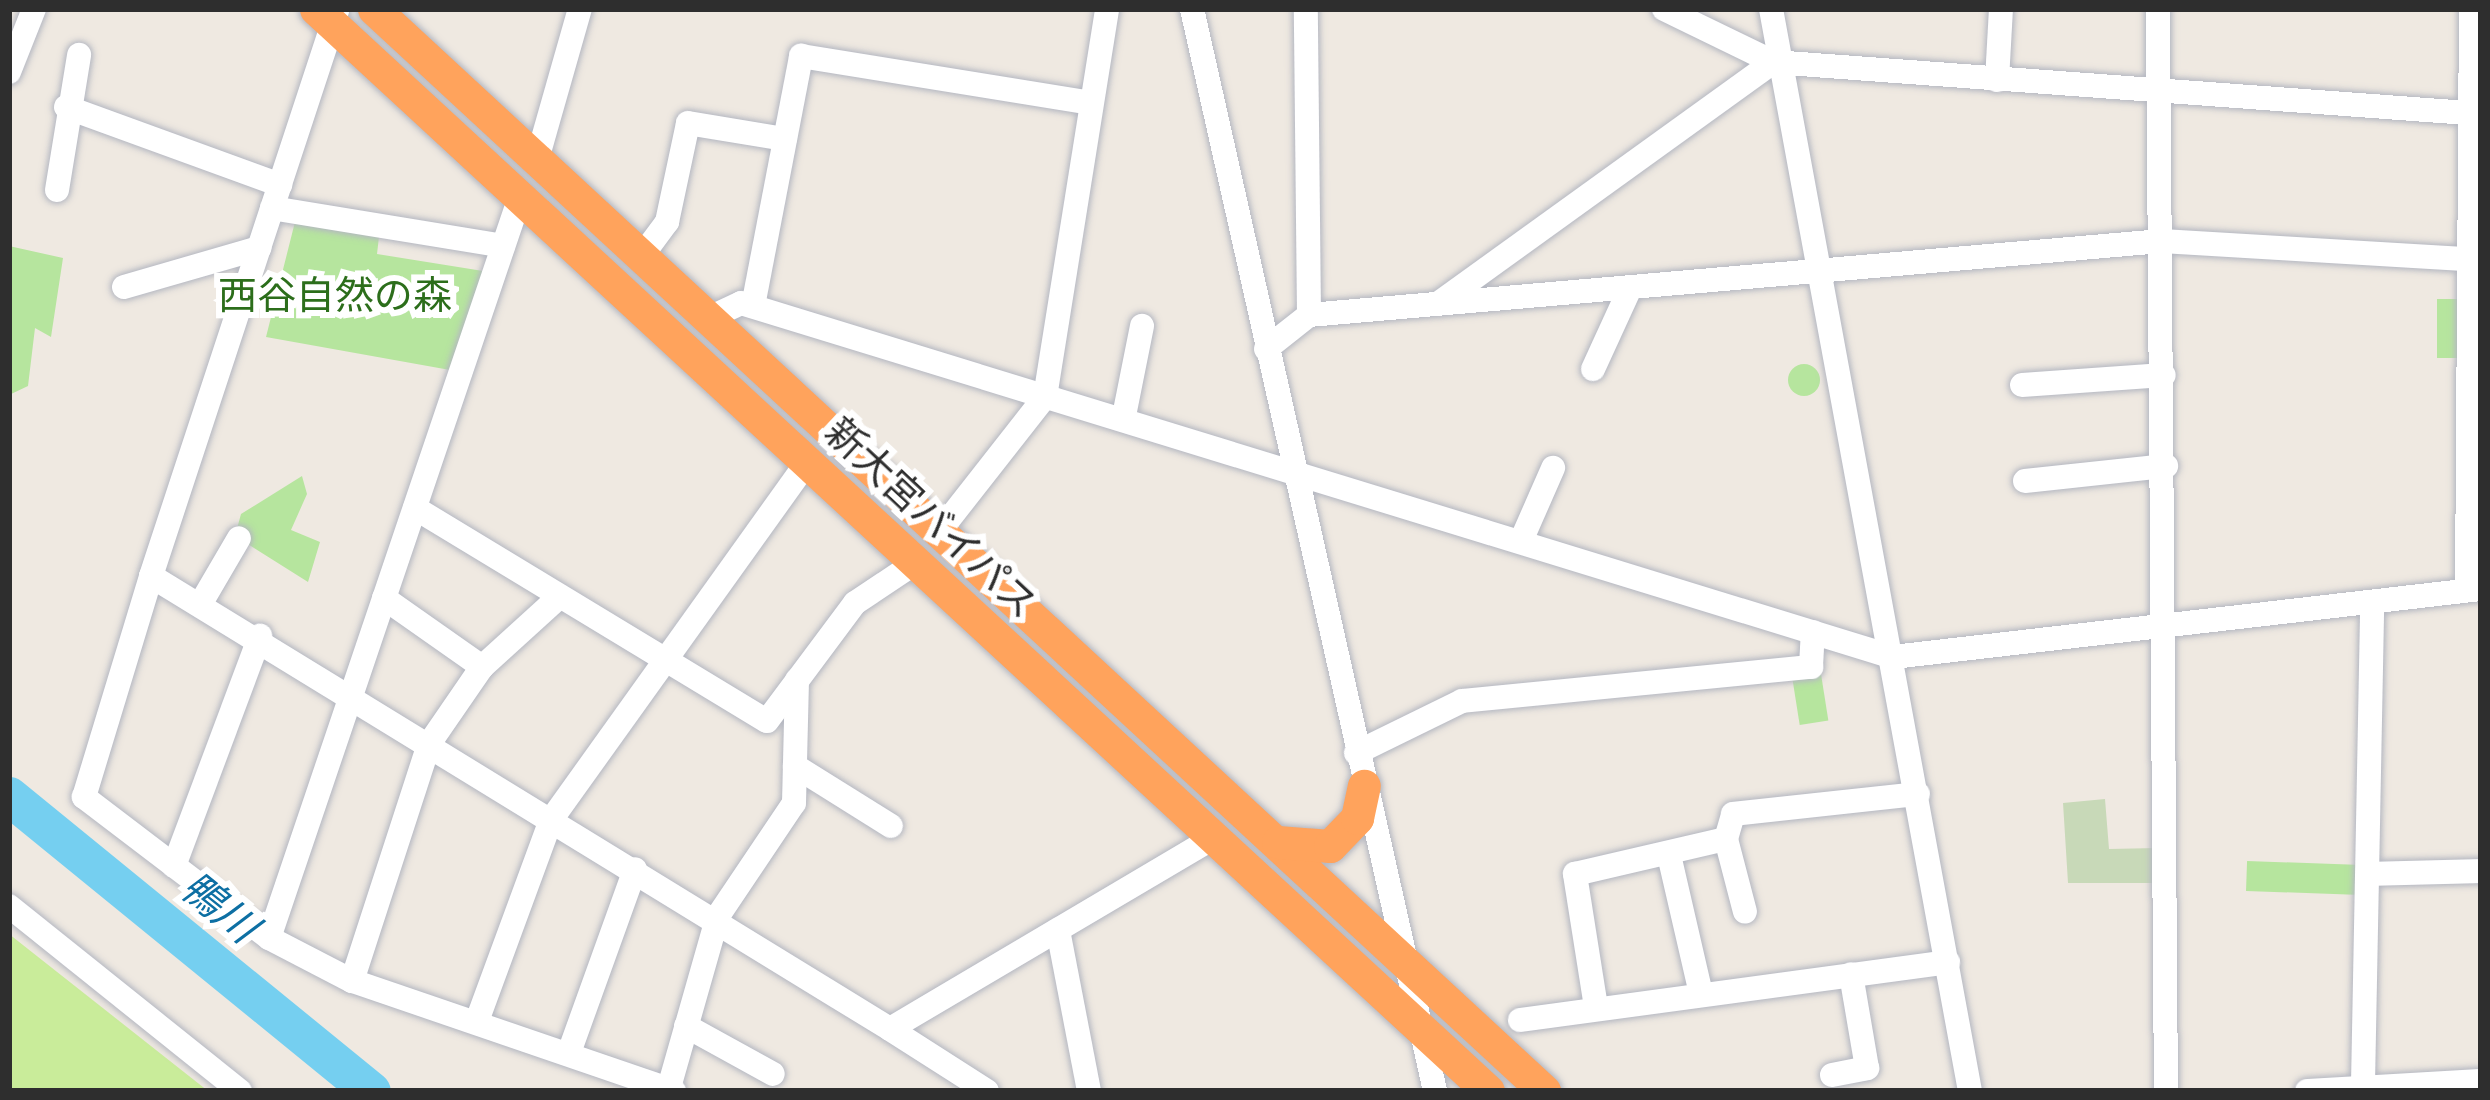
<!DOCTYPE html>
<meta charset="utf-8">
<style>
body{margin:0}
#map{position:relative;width:2490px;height:1100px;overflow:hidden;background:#efe9e1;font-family:"Open Sans","Noto Sans JP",sans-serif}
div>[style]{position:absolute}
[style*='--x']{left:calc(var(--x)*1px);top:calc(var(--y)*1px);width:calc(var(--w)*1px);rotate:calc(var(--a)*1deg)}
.green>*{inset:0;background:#b6e59e;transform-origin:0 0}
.round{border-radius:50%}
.cemetery>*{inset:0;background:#c8d9b8}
.pitch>*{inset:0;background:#c9ec9a}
.river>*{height:39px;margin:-19.5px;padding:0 19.5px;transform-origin:19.5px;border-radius:19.5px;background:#75cff0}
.roads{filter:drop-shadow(0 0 3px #b4b7c1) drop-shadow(0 0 3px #b4b7c1)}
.minor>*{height:24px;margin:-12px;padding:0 12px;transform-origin:12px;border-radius:12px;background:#fff}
.highway>*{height:33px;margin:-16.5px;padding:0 16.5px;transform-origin:16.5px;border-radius:16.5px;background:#ffa35c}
span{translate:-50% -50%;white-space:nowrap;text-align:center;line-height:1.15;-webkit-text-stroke:12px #fff;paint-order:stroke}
.park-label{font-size:39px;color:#2c6e1b}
.street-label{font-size:39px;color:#2e2e2e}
.water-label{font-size:42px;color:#0d6fa3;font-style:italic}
.frame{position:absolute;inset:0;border:12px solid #2e2e2e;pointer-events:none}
</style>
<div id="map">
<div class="green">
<div style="clip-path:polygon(297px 214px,380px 228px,377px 254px,483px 271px,450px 370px,266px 337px)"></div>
<div style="clip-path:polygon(9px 246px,63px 258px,51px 337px,35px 328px,28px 386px,9px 395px)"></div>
<div style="left:2437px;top:299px;width:23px;height:59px"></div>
<div class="round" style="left:1788px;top:364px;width:32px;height:32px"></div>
<div style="clip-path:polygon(302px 476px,307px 494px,291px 530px,320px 542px,308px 582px,235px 536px,241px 514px)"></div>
<div style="left:1821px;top:674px;width:47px;height:29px;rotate:81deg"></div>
<div style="left:2362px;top:865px;width:30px;height:115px;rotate:92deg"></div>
</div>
<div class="cemetery">
<div style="clip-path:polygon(2105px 799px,2109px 849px,2157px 848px,2158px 883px,2068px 883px,2063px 803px)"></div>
</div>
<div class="pitch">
<div style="clip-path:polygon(9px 934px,208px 1091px,9px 1091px)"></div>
</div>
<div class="river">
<div style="--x:9;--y:796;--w:467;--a:39.2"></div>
</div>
<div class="roads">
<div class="minor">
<div style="--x:1192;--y:9;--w:1109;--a:77.34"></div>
<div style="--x:1664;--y:9;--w:121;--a:25.9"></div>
<div style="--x:1773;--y:62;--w:710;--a:4.2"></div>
<div style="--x:1771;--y:9;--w:1100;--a:79.58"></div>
<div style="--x:2158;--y:9;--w:1082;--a:89.58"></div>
<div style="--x:9;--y:72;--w:68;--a:-68.4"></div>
<div style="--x:1997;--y:80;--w:71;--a:-86.8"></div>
<div style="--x:66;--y:107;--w:228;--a:20"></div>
<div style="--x:536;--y:163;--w:160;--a:-74.1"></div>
<div style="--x:57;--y:190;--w:137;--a:-80.7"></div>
<div style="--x:272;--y:208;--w:234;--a:9.3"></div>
<div style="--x:641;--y:257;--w:44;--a:-53.4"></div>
<div style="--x:667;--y:222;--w:101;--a:-78"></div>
<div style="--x:688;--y:123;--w:98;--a:9.4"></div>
<div style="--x:124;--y:287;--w:141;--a:-16.1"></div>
<div style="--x:1439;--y:303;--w:412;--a:-35.8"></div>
<div style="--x:753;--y:306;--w:255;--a:-79.1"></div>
<div style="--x:801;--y:56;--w:294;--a:9.2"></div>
<div style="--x:1309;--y:315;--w:855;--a:-4.96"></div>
<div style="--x:2161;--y:241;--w:321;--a:3.4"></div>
<div style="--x:709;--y:318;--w:35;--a:-25"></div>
<div style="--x:741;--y:303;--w:1205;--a:17.08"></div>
<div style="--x:1893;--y:657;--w:592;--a:-6.6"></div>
<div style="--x:1266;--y:349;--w:55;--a:-38.3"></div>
<div style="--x:1309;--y:315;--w:306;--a:-90.6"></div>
<div style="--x:1593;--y:369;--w:89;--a:-65.4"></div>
<div style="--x:2022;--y:385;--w:142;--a:-4"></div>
<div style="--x:1124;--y:416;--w:92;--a:-78.7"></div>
<div style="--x:2025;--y:481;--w:142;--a:-6.1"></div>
<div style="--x:415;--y:508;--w:411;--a:31.2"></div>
<div style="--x:767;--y:721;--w:147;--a:-53.3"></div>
<div style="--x:855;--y:603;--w:76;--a:-33.7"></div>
<div style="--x:939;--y:532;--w:172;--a:-51.9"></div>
<div style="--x:1045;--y:397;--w:393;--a:-80.9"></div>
<div style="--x:1521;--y:541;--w:80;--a:-66.3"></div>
<div style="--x:151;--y:576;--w:595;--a:-71.78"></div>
<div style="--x:2467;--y:590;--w:581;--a:-89.61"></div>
<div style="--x:384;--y:598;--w:120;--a:35.1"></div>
<div style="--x:201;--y:603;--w:75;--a:-59.7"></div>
<div style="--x:1356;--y:753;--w:118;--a:-26.1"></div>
<div style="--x:1462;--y:701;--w:351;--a:-5.6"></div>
<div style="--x:1811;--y:667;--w:35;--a:-87"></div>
<div style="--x:795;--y:766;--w:113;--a:32"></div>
<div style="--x:1726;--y:839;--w:75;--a:75.4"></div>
<div style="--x:1669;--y:855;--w:143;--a:77"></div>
<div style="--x:174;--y:866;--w:246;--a:-69.5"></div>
<div style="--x:2368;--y:874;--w:113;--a:-1.5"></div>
<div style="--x:9;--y:906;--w:296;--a:38.7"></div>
<div style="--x:1058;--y:930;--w:164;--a:79.1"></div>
<div style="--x:269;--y:938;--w:786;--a:-71.29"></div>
<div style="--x:352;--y:981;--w:249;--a:-72"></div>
<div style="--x:429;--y:744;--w:93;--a:-55.5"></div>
<div style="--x:482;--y:667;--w:105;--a:-42.3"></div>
<div style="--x:1596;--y:1007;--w:135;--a:-99"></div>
<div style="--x:1575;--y:874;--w:155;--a:-13.1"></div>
<div style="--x:1726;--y:839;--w:26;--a:-74"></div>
<div style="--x:1733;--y:814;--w:186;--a:-6.2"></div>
<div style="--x:1520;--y:1020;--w:432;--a:-7.7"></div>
<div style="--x:477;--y:1021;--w:214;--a:-69.8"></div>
<div style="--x:551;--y:820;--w:443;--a:-54.4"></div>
<div style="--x:686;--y:1026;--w:99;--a:28.9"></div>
<div style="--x:570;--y:1050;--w:192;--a:-70.2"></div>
<div style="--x:1832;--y:1075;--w:36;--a:-11"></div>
<div style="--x:1867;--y:1068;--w:95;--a:-99.7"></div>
<div style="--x:2363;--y:1084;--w:482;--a:-88.9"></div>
<div style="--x:668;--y:1091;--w:182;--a:-74.1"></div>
<div style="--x:718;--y:916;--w:136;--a:-56.1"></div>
<div style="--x:794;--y:803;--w:123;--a:-88.6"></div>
<div style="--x:674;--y:1091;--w:340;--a:-161.1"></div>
<div style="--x:352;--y:981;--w:93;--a:-152.6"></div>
<div style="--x:269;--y:938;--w:233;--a:-142.7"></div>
<div style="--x:84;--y:797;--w:231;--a:-73.1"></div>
<div style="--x:151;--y:576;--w:867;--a:31.51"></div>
<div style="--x:987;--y:1091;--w:115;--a:-147.4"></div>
<div style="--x:890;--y:1029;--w:375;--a:-30.6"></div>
<div style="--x:2307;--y:1091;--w:174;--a:-3.3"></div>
</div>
<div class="highway">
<div style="--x:316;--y:9;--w:1595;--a:42.71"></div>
<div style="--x:374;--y:9;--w:1594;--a:42.76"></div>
<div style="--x:1278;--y:842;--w:52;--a:4.4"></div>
<div style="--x:1330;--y:846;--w:39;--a:-46"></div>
<div style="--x:1357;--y:818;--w:33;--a:-78"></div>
</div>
</div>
<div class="park-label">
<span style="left:335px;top:294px">西谷自然の森</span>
</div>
<div class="street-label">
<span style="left:932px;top:517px;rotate:43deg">新大宮バイパス</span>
</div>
<div class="water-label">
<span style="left:220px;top:906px;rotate:39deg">鴨川</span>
</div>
<div class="frame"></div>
</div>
